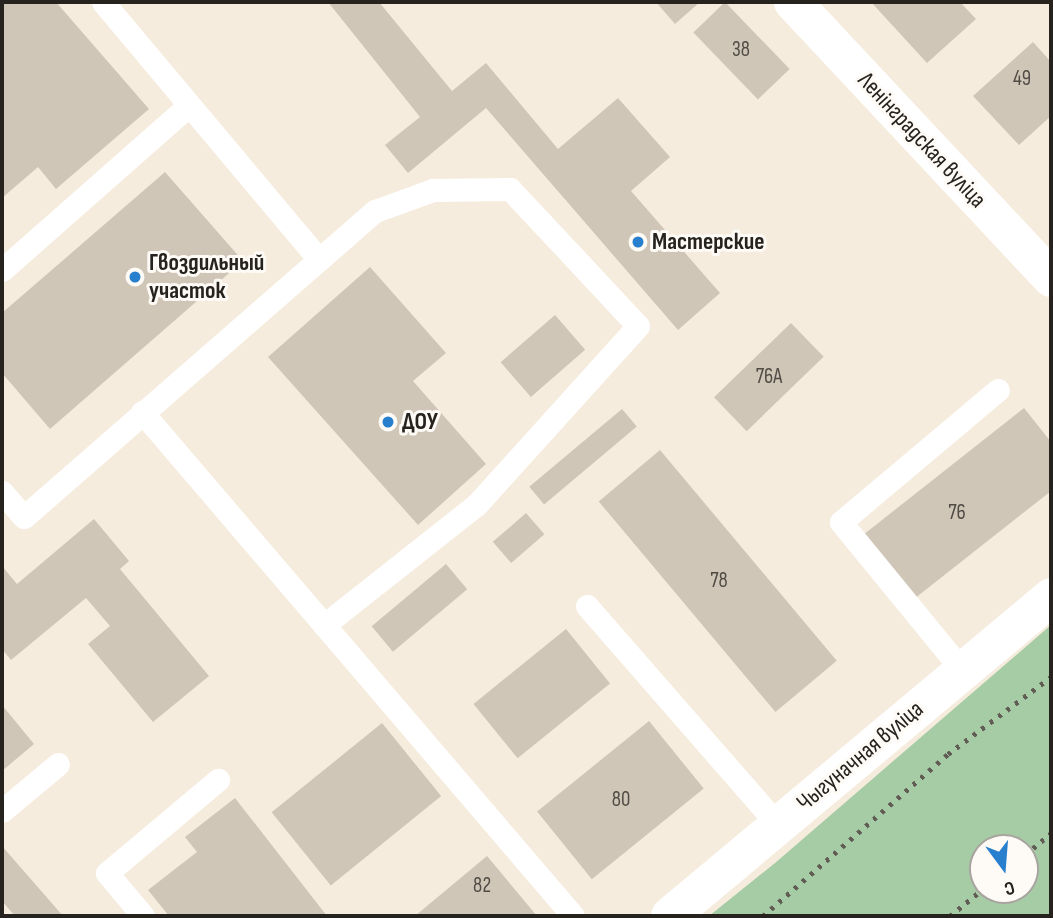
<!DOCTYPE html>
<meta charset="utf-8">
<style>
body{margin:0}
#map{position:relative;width:1053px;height:918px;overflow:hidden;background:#f6ecde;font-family:"Sofia Sans Condensed",sans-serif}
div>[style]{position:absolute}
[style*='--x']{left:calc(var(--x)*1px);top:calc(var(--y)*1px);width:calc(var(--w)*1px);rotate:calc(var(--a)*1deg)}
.green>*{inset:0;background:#a6cca5}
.building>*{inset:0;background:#cfc6b8;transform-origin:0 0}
.lane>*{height:23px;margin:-11.5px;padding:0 11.5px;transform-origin:11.5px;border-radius:11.5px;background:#fff}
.street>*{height:38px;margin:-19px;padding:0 19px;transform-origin:19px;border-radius:19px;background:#fff}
.rail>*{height:5px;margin-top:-2.5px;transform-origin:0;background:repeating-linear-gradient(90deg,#615c54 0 3.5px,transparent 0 10.5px)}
.dots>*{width:19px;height:19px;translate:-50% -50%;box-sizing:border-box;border:4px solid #fefaf5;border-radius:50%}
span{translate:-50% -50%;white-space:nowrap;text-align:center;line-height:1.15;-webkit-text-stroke:6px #fefaf5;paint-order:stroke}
.number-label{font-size:21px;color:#504b44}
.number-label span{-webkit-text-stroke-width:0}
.street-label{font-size:24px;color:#26221d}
.poi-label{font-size:24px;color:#26221d;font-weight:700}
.left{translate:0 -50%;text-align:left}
.frame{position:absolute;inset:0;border:4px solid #26221d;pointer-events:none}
.north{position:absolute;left:969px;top:834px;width:70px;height:70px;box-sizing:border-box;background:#fefaf5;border:2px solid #a8a49f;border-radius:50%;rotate:164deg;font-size:19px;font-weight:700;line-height:28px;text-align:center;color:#26221d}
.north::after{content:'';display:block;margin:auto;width:24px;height:32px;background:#287fcd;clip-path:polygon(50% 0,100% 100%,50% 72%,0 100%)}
</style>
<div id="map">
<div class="green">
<div style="clip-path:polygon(evenodd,1051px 625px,1051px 916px,709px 916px,775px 863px,1051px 625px,983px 848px,1025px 848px,1025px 890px,983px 890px,983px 848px)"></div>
</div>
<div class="building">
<div style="clip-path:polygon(2px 2px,56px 2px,149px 109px,56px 189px,38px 167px,2px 198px)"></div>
<div style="clip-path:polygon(328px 2px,379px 2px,452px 91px,486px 63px,558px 149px,618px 98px,670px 157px,631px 191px,720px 293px,678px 330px,486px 108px,408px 173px,385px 145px,420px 117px)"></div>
<div style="clip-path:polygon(656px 2px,700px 2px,675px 24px)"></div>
<div style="left:725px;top:2px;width:93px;height:44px;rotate:46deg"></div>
<div style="clip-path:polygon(871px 2px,960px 2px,976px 19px,927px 63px)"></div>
<div style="clip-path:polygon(1033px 42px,1051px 62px,1051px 116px,1019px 145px,973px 96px)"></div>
<div style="clip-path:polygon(165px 172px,243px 261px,50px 429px,2px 373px,2px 313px)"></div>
<div style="clip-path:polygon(370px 267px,446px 353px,413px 381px,486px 464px,418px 525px,268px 357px)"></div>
<div style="left:555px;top:315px;width:46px;height:72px;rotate:49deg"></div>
<div style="left:791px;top:323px;width:47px;height:107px;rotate:46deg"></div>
<div style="clip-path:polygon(1024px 408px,1051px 442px,1051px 491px,914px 599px,863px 535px)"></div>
<div style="left:622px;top:409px;width:23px;height:121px;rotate:50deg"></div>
<div style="left:660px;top:450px;width:275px;height:80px;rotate:50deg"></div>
<div style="left:526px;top:513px;width:28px;height:44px;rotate:49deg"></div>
<div style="clip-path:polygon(94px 519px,129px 561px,120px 569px,209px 676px,153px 722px,88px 644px,110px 626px,86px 598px,11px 660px,2px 649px,2px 566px,17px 584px)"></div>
<div style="left:446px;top:564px;width:33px;height:97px;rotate:50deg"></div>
<div style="left:566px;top:629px;width:70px;height:119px;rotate:51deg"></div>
<div style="clip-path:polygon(2px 705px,34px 744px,2px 771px)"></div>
<div style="left:649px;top:721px;width:87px;height:144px;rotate:51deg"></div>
<div style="left:382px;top:723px;width:94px;height:142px;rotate:51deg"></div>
<div style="clip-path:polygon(235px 798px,327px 916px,169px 916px,148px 890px,197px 852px,185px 837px)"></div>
<div style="clip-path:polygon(2px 846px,63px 916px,15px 916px,2px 901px)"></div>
<div style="clip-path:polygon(487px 856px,537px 916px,415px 916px)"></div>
</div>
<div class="lane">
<div style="--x:103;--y:2;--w:336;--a:50"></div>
<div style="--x:2;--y:270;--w:249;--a:-41.4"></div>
<div style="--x:142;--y:412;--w:663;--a:49.46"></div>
<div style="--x:2;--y:492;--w:33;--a:49"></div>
<div style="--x:24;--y:517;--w:466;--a:-41.1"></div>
<div style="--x:375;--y:211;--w:62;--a:-19.9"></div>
<div style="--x:433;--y:190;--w:77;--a:-0.7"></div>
<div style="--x:510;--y:189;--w:187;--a:46.9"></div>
<div style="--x:638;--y:326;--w:241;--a:132.1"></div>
<div style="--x:476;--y:505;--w:194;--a:141.7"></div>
<div style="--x:587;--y:606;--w:291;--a:48.9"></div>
<div style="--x:962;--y:670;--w:191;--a:-129.3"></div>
<div style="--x:841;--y:522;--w:205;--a:-40.1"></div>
<div style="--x:2;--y:811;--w:73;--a:-40"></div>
<div style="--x:143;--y:916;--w:56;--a:-129.9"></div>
<div style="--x:107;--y:873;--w:145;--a:-40"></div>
</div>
<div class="street">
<div style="--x:793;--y:2;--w:378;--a:46.9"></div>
<div style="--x:670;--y:916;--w:497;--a:-39.9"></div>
</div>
<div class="rail">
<div style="--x:1025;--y:855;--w:34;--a:-40"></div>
<div style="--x:763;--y:916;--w:246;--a:-41.2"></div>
<div style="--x:948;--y:754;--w:129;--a:-36.8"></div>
<div style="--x:950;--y:916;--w:43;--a:-39.3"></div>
</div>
<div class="dots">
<div style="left:638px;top:242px;background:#287fcd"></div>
<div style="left:135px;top:277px;background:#287fcd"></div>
<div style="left:388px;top:422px;background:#287fcd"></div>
</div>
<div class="number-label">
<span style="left:741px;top:50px">38</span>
<span style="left:1022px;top:79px">49</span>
<span style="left:769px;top:377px">76А</span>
<span style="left:957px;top:513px">76</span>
<span style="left:719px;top:581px">78</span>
<span style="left:621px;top:800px">80</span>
<span style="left:482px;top:886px">82</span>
</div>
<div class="street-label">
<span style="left:922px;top:140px;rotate:47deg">Ленінградская вуліца</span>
<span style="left:860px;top:756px;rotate:-40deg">Чыгуначная вуліца</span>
</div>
<div class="poi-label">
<span class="left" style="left:652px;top:242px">Мастерские</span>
<span class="left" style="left:149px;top:277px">Гвоздильный<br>участок</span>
<span class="left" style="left:402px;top:422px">ДОУ</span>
</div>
<div class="frame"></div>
<div class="north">С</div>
</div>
